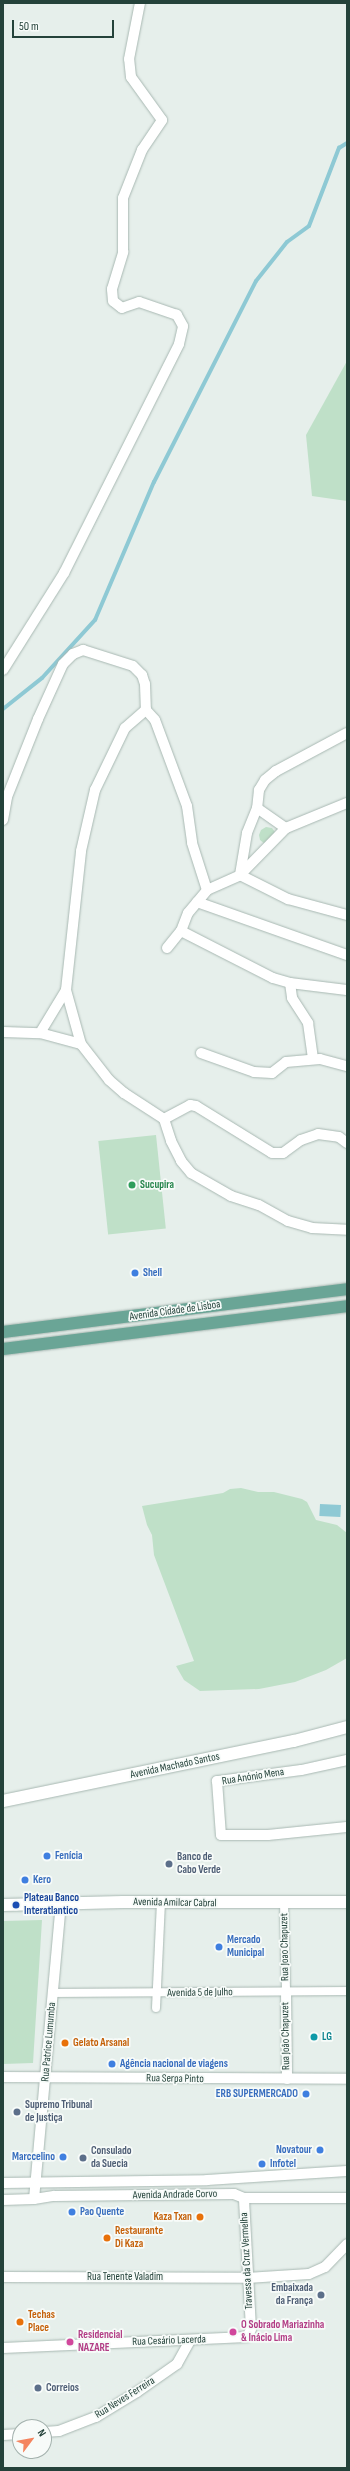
<!DOCTYPE html>
<meta charset="utf-8">
<style>
body{margin:0}
#map{position:relative;width:350px;height:2471px;overflow:hidden;background:#e6efeb;font-family:"Sofia Sans Condensed",sans-serif}
div>[style]{position:absolute}
[style*='--x']{left:calc(var(--x)*1px);top:calc(var(--y)*1px);width:calc(var(--w)*1px);rotate:calc(var(--a)*1deg)}
.green>*{inset:0;background:#bfe0c8;transform-origin:0 0}
.water>*{inset:0;background:#8ec9d4;transform-origin:0 0}
.stream>*{height:4px;margin:-2px;padding:0 2px;transform-origin:2px;border-radius:2px;background:#8ec9d4}
.roads{filter:drop-shadow(0 0 1px #a8b8b2) drop-shadow(0 0 1px #a8b8b2)}
.pedestrian>*{height:8px;margin:-4px;padding:0 4px;transform-origin:4px;border-radius:4px;background:#fff}
.minor>*{height:10px;margin:-5px;padding:0 5px;transform-origin:5px;border-radius:5px;background:#fff}
.tertiary>*{height:12px;margin:-6px;padding:0 6px;transform-origin:6px;border-radius:6px;background:#fff}
.primary>*{height:12px;margin:-6px;padding:0 6px;transform-origin:6px;border-radius:6px;background:#6aa596}
.dots>*{width:11px;height:11px;translate:-50% -50%;box-sizing:border-box;border:2px solid #f7fbf9;border-radius:50%}
span{translate:-50% -50%;white-space:nowrap;text-align:center;line-height:1.15;-webkit-text-stroke:3.5px #f7fbf9;paint-order:stroke}
.leisure-label{font-size:11px;color:#27864d;font-weight:700}
.left{translate:0 -50%;text-align:left}
.shop-label{font-size:11px;color:#366cbe;font-weight:700}
.right{translate:-100% -50%;text-align:right}
.street-label{font-size:11px;color:#24423a}
.service-label{font-size:11px;color:#4e5e75;font-weight:700}
.transit-label{font-size:11px;color:#164399;font-weight:700}
.culture-label{font-size:11px;color:#0d838f;font-weight:700}
.food-label{font-size:11px;color:#c56008;font-weight:700}
.hotel-label{font-size:11px;color:#b23c85;font-weight:700}
.frame{position:absolute;inset:0;border:4px solid #24423a;pointer-events:none}
.north{position:absolute;left:12px;top:2419px;width:40px;height:40px;box-sizing:border-box;background:#f7fbf9;border:1px solid #a3b1ad;border-radius:50%;rotate:58deg;font-size:11px;font-weight:700;line-height:16px;text-align:center;color:#24423a}
.north::after{content:'';display:block;margin:auto;width:14px;height:18px;background:#f4845f;clip-path:polygon(50% 0,100% 100%,50% 72%,0 100%)}
.scale{position:absolute;left:12px;top:20px;width:102px;height:18px;box-sizing:border-box;border:2px solid #24423a;border-top:0;padding-left:5px;font-size:12px;line-height:14px;white-space:nowrap;color:#24423a;-webkit-text-stroke:3px #f7fbf9;paint-order:stroke}
</style>
<div id="map">
<div class="green">
<div style="clip-path:polygon(347px 361px,347px 501px,312px 496px,306px 435px)"></div>
<div style="clip-path:polygon(266px 827px,272px 828px,275px 832px,265px 844px,260px 840px,259px 835px,261px 830px)"></div>
<div style="left:156px;top:1135px;width:94px;height:58px;rotate:84deg"></div>
<div style="clip-path:polygon(241px 1488px,258px 1492px,274px 1492px,302px 1499px,307px 1502px,316px 1520px,337px 1525px,347px 1533px,347px 1658px,326px 1670px,295px 1682px,259px 1689px,200px 1691px,184px 1680px,176px 1666px,194px 1661px,154px 1555px,152px 1535px,147px 1525px,142px 1506px,223px 1493px,230px 1489px)"></div>
<div style="clip-path:polygon(42px 1920px,33px 2063px,3px 2064px,3px 1921px)"></div>
</div>
<div class="water">
<div style="left:320px;top:1504px;width:21px;height:12px;rotate:3deg"></div>
</div>
<div class="stream">
<div style="--x:3;--y:709;--w:50;--a:-38.5"></div>
<div style="--x:42;--y:678;--w:79;--a:-47.6"></div>
<div style="--x:95;--y:620;--w:150;--a:-66.9"></div>
<div style="--x:154;--y:482;--w:225;--a:-63.1"></div>
<div style="--x:256;--y:281;--w:50;--a:-51.5"></div>
<div style="--x:287;--y:242;--w:27;--a:-36"></div>
<div style="--x:309;--y:226;--w:84;--a:-69"></div>
<div style="--x:339;--y:148;--w:9;--a:-32"></div>
</div>
<div class="roads">
<div class="pedestrian">
<div style="--x:284;--y:1902;--w:90;--a:88.7"></div>
<div style="--x:54;--y:1993;--w:293;--a:-0.4"></div>
<div style="--x:156;--y:2008;--w:106;--a:-87.3"></div>
</div>
<div class="minor">
<div style="--x:3;--y:670;--w:115;--a:-57.8"></div>
<div style="--x:64;--y:573;--w:256;--a:-63.3"></div>
<div style="--x:179;--y:344;--w:18;--a:-77"></div>
<div style="--x:183;--y:326;--w:13;--a:-119"></div>
<div style="--x:177;--y:315;--w:40;--a:-161.1"></div>
<div style="--x:139;--y:302;--w:18;--a:161"></div>
<div style="--x:122;--y:308;--w:11;--a:-142"></div>
<div style="--x:113;--y:301;--w:12;--a:-95"></div>
<div style="--x:112;--y:289;--w:39;--a:-73"></div>
<div style="--x:123;--y:252;--w:54;--a:-90"></div>
<div style="--x:123;--y:198;--w:52;--a:-68.4"></div>
<div style="--x:142;--y:150;--w:36;--a:-56"></div>
<div style="--x:162;--y:120;--w:53;--a:-125.8"></div>
<div style="--x:131;--y:77;--w:18;--a:-96"></div>
<div style="--x:129;--y:59;--w:57;--a:-78.9"></div>
<div style="--x:347;--y:733;--w:81;--a:151.8"></div>
<div style="--x:276;--y:771;--w:14;--a:141"></div>
<div style="--x:265;--y:780;--w:12;--a:121"></div>
<div style="--x:259;--y:790;--w:18;--a:96"></div>
<div style="--x:257;--y:808;--w:27;--a:112"></div>
<div style="--x:247;--y:833;--w:43;--a:99.5"></div>
<div style="--x:240;--y:875;--w:54;--a:26.6"></div>
<div style="--x:288;--y:899;--w:61;--a:15.2"></div>
<div style="--x:257;--y:808;--w:35;--a:35"></div>
<div style="--x:3;--y:820;--w:23;--a:-80"></div>
<div style="--x:7;--y:797;--w:84;--a:-68.3"></div>
<div style="--x:38;--y:719;--w:60;--a:-65.6"></div>
<div style="--x:63;--y:664;--w:14;--a:-45"></div>
<div style="--x:73;--y:654;--w:11;--a:-22"></div>
<div style="--x:83;--y:650;--w:52;--a:17.7"></div>
<div style="--x:133;--y:666;--w:13;--a:45"></div>
<div style="--x:142;--y:675;--w:9;--a:72"></div>
<div style="--x:145;--y:684;--w:26;--a:88"></div>
<div style="--x:197;--y:902;--w:159;--a:19.5"></div>
<div style="--x:181;--y:931;--w:103;--a:27.1"></div>
<div style="--x:273;--y:978;--w:18;--a:16"></div>
<div style="--x:290;--y:983;--w:57;--a:7"></div>
<div style="--x:167;--y:948;--w:22;--a:-51"></div>
<div style="--x:181;--y:931;--w:19;--a:-69"></div>
<div style="--x:188;--y:913;--w:30;--a:-50"></div>
<div style="--x:207;--y:890;--w:36;--a:-24"></div>
<div style="--x:240;--y:875;--w:66;--a:-45.6"></div>
<div style="--x:286;--y:828;--w:66;--a:-22.3"></div>
<div style="--x:290;--y:983;--w:15;--a:82"></div>
<div style="--x:292;--y:998;--w:30;--a:57"></div>
<div style="--x:308;--y:1023;--w:36;--a:82"></div>
<div style="--x:66;--y:990;--w:56;--a:74.5"></div>
<div style="--x:3;--y:1032;--w:37;--a:2"></div>
<div style="--x:40;--y:1033;--w:50;--a:-58.8"></div>
<div style="--x:66;--y:990;--w:140;--a:-83.8"></div>
<div style="--x:81;--y:851;--w:63;--a:-77.1"></div>
<div style="--x:95;--y:790;--w:69;--a:-64.2"></div>
<div style="--x:125;--y:728;--w:28;--a:-41"></div>
<div style="--x:146;--y:710;--w:13;--a:48"></div>
<div style="--x:155;--y:720;--w:92;--a:69.6"></div>
<div style="--x:187;--y:806;--w:37;--a:82"></div>
<div style="--x:192;--y:843;--w:49;--a:72.3"></div>
<div style="--x:40;--y:1033;--w:42;--a:15"></div>
<div style="--x:81;--y:1044;--w:46;--a:52.1"></div>
<div style="--x:109;--y:1080;--w:20;--a:41"></div>
<div style="--x:124;--y:1093;--w:48;--a:33"></div>
<div style="--x:164;--y:1119;--w:23;--a:72"></div>
<div style="--x:171;--y:1141;--w:22;--a:63"></div>
<div style="--x:181;--y:1161;--w:16;--a:50"></div>
<div style="--x:191;--y:1173;--w:46;--a:29.9"></div>
<div style="--x:231;--y:1196;--w:29;--a:18"></div>
<div style="--x:259;--y:1205;--w:33;--a:29"></div>
<div style="--x:288;--y:1221;--w:25;--a:16"></div>
<div style="--x:312;--y:1228;--w:35;--a:3"></div>
<div style="--x:201;--y:1053;--w:56;--a:19.7"></div>
<div style="--x:254;--y:1072;--w:18;--a:3"></div>
<div style="--x:272;--y:1073;--w:18;--a:-38"></div>
<div style="--x:286;--y:1062;--w:34;--a:-5"></div>
<div style="--x:320;--y:1059;--w:28;--a:15"></div>
<div style="--x:164;--y:1119;--w:30;--a:-28"></div>
<div style="--x:190;--y:1105;--w:6;--a:9"></div>
<div style="--x:196;--y:1106;--w:89;--a:31.7"></div>
<div style="--x:272;--y:1153;--w:11;--a:0"></div>
<div style="--x:283;--y:1153;--w:22;--a:-36"></div>
<div style="--x:301;--y:1140;--w:18;--a:-19"></div>
<div style="--x:318;--y:1134;--w:21;--a:8"></div>
<div style="--x:339;--y:1137;--w:10;--a:37"></div>
<div style="--x:347;--y:1760;--w:47;--a:167.7"></div>
<div style="--x:301;--y:1770;--w:85;--a:172.5"></div>
<div style="--x:217;--y:1781;--w:54;--a:85.8"></div>
<div style="--x:221;--y:1835;--w:47;--a:0"></div>
<div style="--x:268;--y:1835;--w:79;--a:-5.8"></div>
<div style="--x:286;--y:1992;--w:87;--a:89.3"></div>
<div style="--x:3;--y:2077;--w:344;--a:0.3"></div>
<div style="--x:3;--y:2183;--w:204;--a:-0.8"></div>
<div style="--x:207;--y:2180;--w:140;--a:-3.7"></div>
<div style="--x:34;--y:2199;--w:297;--a:-84.8"></div>
<div style="--x:3;--y:2200;--w:31;--a:-2"></div>
<div style="--x:34;--y:2199;--w:20;--a:-9"></div>
<div style="--x:54;--y:2196;--w:180;--a:-0.6"></div>
<div style="--x:234;--y:2194;--w:11;--a:22"></div>
<div style="--x:244;--y:2198;--w:103;--a:0"></div>
<div style="--x:3;--y:2277;--w:244;--a:0.2"></div>
<div style="--x:247;--y:2278;--w:62;--a:-3.7"></div>
<div style="--x:309;--y:2274;--w:17;--a:-24"></div>
<div style="--x:325;--y:2267;--w:32;--a:-46"></div>
<div style="--x:3;--y:2348;--w:244;--a:-2.6"></div>
<div style="--x:247;--y:2337;--w:9;--a:-63"></div>
<div style="--x:251;--y:2329;--w:131;--a:-93.1"></div>
<div style="--x:44;--y:2432;--w:15;--a:-4"></div>
<div style="--x:59;--y:2431;--w:40;--a:-21"></div>
<div style="--x:96;--y:2417;--w:48;--a:-31.4"></div>
<div style="--x:137;--y:2392;--w:49;--a:-35"></div>
<div style="--x:177;--y:2364;--w:26;--a:-61"></div>
<div style="--x:3;--y:2435;--w:17;--a:-3"></div>
</div>
<div class="tertiary">
<div style="--x:3;--y:1801;--w:297;--a:-11.7"></div>
<div style="--x:294;--y:1741;--w:55;--a:-14.8"></div>
<div style="--x:3;--y:1905;--w:120;--a:-1.4"></div>
<div style="--x:123;--y:1902;--w:224;--a:0"></div>
</div>
<div class="primary">
<div style="--x:3;--y:1332;--w:347;--a:-7.1"></div>
<div style="--x:3;--y:1349;--w:347;--a:-7.1"></div>
</div>
</div>
<div class="dots">
<div style="left:132px;top:1185px;background:#2e9e5b"></div>
<div style="left:135px;top:1273px;background:#3f7fe0"></div>
<div style="left:47px;top:1856px;background:#3f7fe0"></div>
<div style="left:169px;top:1864px;background:#5c6f8a"></div>
<div style="left:25px;top:1880px;background:#3f7fe0"></div>
<div style="left:16px;top:1905px;background:#1a4fb4"></div>
<div style="left:219px;top:1947px;background:#3f7fe0"></div>
<div style="left:314px;top:2037px;background:#0f9aa8"></div>
<div style="left:65px;top:2043px;background:#e8710a"></div>
<div style="left:112px;top:2064px;background:#3f7fe0"></div>
<div style="left:306px;top:2094px;background:#3f7fe0"></div>
<div style="left:17px;top:2112px;background:#5c6f8a"></div>
<div style="left:320px;top:2150px;background:#3f7fe0"></div>
<div style="left:63px;top:2157px;background:#3f7fe0"></div>
<div style="left:83px;top:2158px;background:#5c6f8a"></div>
<div style="left:262px;top:2164px;background:#3f7fe0"></div>
<div style="left:72px;top:2212px;background:#3f7fe0"></div>
<div style="left:200px;top:2217px;background:#e8710a"></div>
<div style="left:107px;top:2238px;background:#e8710a"></div>
<div style="left:321px;top:2295px;background:#5c6f8a"></div>
<div style="left:20px;top:2322px;background:#e8710a"></div>
<div style="left:233px;top:2332px;background:#d1479c"></div>
<div style="left:70px;top:2342px;background:#d1479c"></div>
<div style="left:38px;top:2388px;background:#5c6f8a"></div>
</div>
<div class="leisure-label">
<span class="left" style="left:140px;top:1185px">Sucupira</span>
</div>
<div class="shop-label">
<span class="left" style="left:143px;top:1273px">Shell</span>
<span class="left" style="left:55px;top:1856px">Fenícia</span>
<span class="left" style="left:33px;top:1880px">Kero</span>
<span class="left" style="left:227px;top:1947px">Mercado<br>Municipal</span>
<span class="left" style="left:120px;top:2064px">Agência nacional de viagens</span>
<span class="right" style="left:298px;top:2094px">ERB SUPERMERCADO</span>
<span class="right" style="left:312px;top:2150px">Novatour</span>
<span class="right" style="left:55px;top:2157px">Marccelino</span>
<span class="left" style="left:270px;top:2164px">Infotel</span>
<span class="left" style="left:80px;top:2212px">Pao Quente</span>
</div>
<div class="street-label">
<span style="left:175px;top:1311px;rotate:-8deg">Avenida Cidade de Lisboa</span>
<span style="left:175px;top:1766px;rotate:-12deg">Avenida Machado Santos</span>
<span style="left:253px;top:1777px;rotate:-9deg">Rua Anónio Mena</span>
<span style="left:175px;top:1903px;rotate:1deg">Avenida Amilcar Cabral</span>
<span style="left:285px;top:1947px;rotate:-91deg">Rua Joao Chapuzet</span>
<span style="left:200px;top:1993px;rotate:-1deg">Avenida 5 de Julho</span>
<span style="left:286px;top:2036px;rotate:-91deg">Rua João Chapuzet</span>
<span style="left:49px;top:2042px;rotate:-85deg">Rua Patrice Lumumba</span>
<span style="left:175px;top:2079px;rotate:1deg">Rua Serpa Pinto</span>
<span style="left:175px;top:2195px;rotate:-1deg">Avenida Andrade Corvo</span>
<span style="left:247px;top:2261px;rotate:-93deg">Travessa da Cruz Vermelha</span>
<span style="left:125px;top:2277px">Rua Tenente Valadim</span>
<span style="left:169px;top:2341px;rotate:-2deg">Rua Cesário Lacerda</span>
<span style="left:125px;top:2398px;rotate:-32deg">Rua Neves Ferreira</span>
</div>
<div class="service-label">
<span class="left" style="left:177px;top:1864px">Banco de<br>Cabo Verde</span>
<span class="left" style="left:25px;top:2112px">Supremo Tribunal<br>de Justiça</span>
<span class="left" style="left:91px;top:2158px">Consulado<br>da Suecia</span>
<span class="right" style="left:313px;top:2295px">Embaixada<br>da França</span>
<span class="left" style="left:46px;top:2388px">Correios</span>
</div>
<div class="transit-label">
<span class="left" style="left:24px;top:1905px">Plateau Banco<br>Interatlantico</span>
</div>
<div class="culture-label">
<span class="left" style="left:322px;top:2037px">LG</span>
</div>
<div class="food-label">
<span class="left" style="left:73px;top:2043px">Gelato Arsanal</span>
<span class="right" style="left:192px;top:2217px">Kaza Txan</span>
<span class="left" style="left:115px;top:2238px">Restaurante<br>Di Kaza</span>
<span class="left" style="left:28px;top:2322px">Techas<br>Place</span>
</div>
<div class="hotel-label">
<span class="left" style="left:241px;top:2332px">O Sobrado Mariazinha<br>&amp; Inácio Lima</span>
<span class="left" style="left:78px;top:2342px">Residencial<br>NAZARE</span>
</div>
<div class="frame"></div>
<div class="north">N</div>
<div class="scale">50 m</div>
</div>
